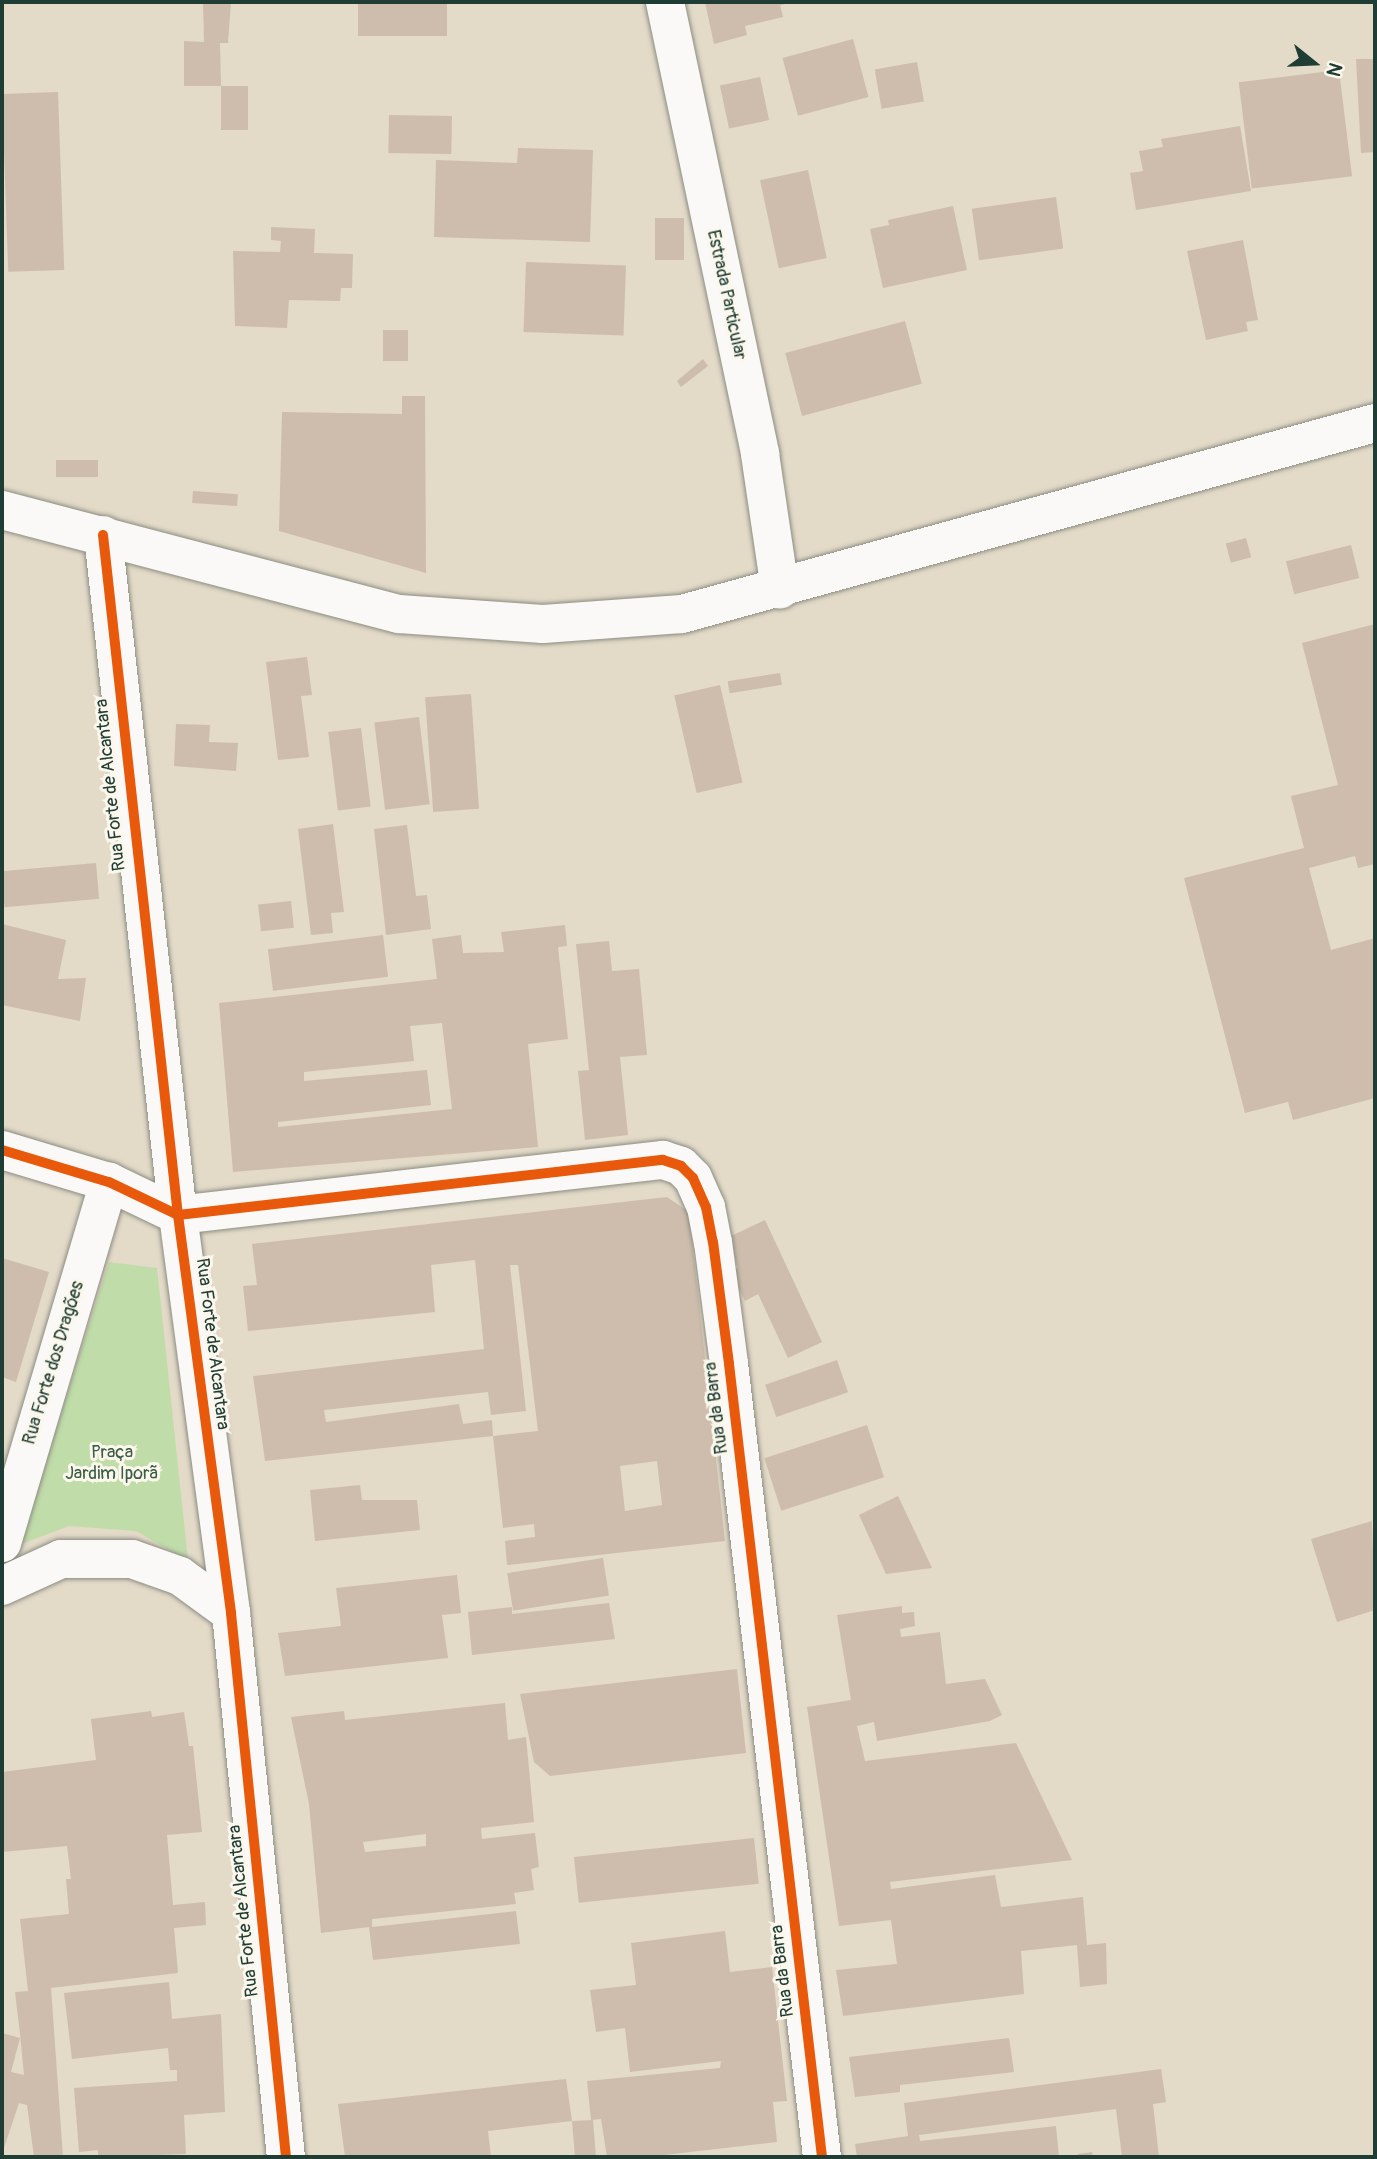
<!DOCTYPE html>
<meta charset="utf-8">
<style>
body{margin:0}
#map{position:relative;width:1377px;height:2159px;overflow:hidden;background:#e3dac8;font-family:Pangolin,sans-serif}
div>[style]{position:absolute}
[style*='--x']{left:calc(var(--x)*1px);top:calc(var(--y)*1px);width:calc(var(--w)*1px);rotate:calc(var(--a)*1deg)}
.green>*{inset:0;background:#c0dca9}
.building>*{inset:0;background:#cebdac;transform-origin:0 0}
.roads{filter:drop-shadow(0 0 2px #8c8d82) drop-shadow(0 0 2px #8c8d82)}
.minor>*{height:38px;margin:-19px;padding:0 19px;transform-origin:19px;border-radius:19px;background:#fbf9f7}
.major>*{height:38px;margin:-19px;padding:0 19px;transform-origin:19px;border-radius:19px;background:#fbf9f7}
.cycleway>*{height:10px;margin:-5px;padding:0 5px;transform-origin:5px;border-radius:5px;background:#e8590c}
span{translate:-50% -50%;white-space:nowrap;text-align:center;line-height:1.15;-webkit-text-stroke:6px #fbf7ec;paint-order:stroke}
.street-label{font-size:18px;color:#1f3d34}
.park-label{font-size:18px;color:#395d46}
.frame{position:absolute;inset:0;border:4px solid #1f3d34;pointer-events:none}
.north{position:absolute;left:1279px;top:28px;width:70px;height:70px;-webkit-text-stroke:5px #fbf7ec;paint-order:stroke;rotate:108deg;font-size:19px;font-weight:700;line-height:28px;text-align:center;color:#1f3d34}
.north::after{content:'';display:block;margin:auto;width:24px;height:32px;background:#1f3d34;clip-path:polygon(50% 0,100% 100%,50% 72%,0 100%)}
</style>
<div id="map">
<div class="green">
<div style="clip-path:polygon(109px 1262px,157px 1268px,188px 1561px,136px 1531px,69px 1526px,19px 1545px)"></div>
</div>
<div class="building">
<div style="clip-path:polygon(203px 2px,231px 2px,228px 43px,220px 43px,221px 86px,184px 86px,184px 41px,204px 42px)"></div>
<div style="left:358px;top:2px;width:89px;height:34px"></div>
<div style="clip-path:polygon(705px 2px,790px 2px,791px 3px,780px 5px,783px 17px,745px 26px,747px 35px,714px 44px)"></div>
<div style="left:853px;top:39px;width:60px;height:73px;rotate:75deg"></div>
<div style="clip-path:polygon(1356px 59px,1375px 59px,1375px 152px,1361px 153px)"></div>
<div style="left:917px;top:62px;width:40px;height:43px;rotate:80deg"></div>
<div style="left:1339px;top:70px;width:107px;height:101px;rotate:83deg"></div>
<div style="left:760px;top:77px;width:44px;height:41px;rotate:78deg"></div>
<div style="left:221px;top:86px;width:27px;height:44px"></div>
<div style="left:58px;top:92px;width:178px;height:56px;rotate:88deg"></div>
<div style="left:389px;top:115px;width:63px;height:38px;rotate:1deg"></div>
<div style="clip-path:polygon(1240px 126px,1251px 191px,1136px 210px,1130px 173px,1143px 171px,1139px 151px,1163px 147px,1161px 139px)"></div>
<div style="clip-path:polygon(518px 148px,593px 150px,590px 242px,434px 237px,436px 160px,517px 163px)"></div>
<div style="left:808px;top:170px;width:90px;height:49px;rotate:78deg"></div>
<div style="left:1056px;top:197px;width:52px;height:85px;rotate:82deg"></div>
<div style="clip-path:polygon(953px 206px,967px 270px,883px 288px,870px 229px,889px 225px,888px 220px)"></div>
<div style="left:655px;top:218px;width:29px;height:42px"></div>
<div style="clip-path:polygon(271px 227px,315px 229px,314px 253px,353px 254px,352px 288px,341px 288px,340px 301px,289px 300px,287px 328px,235px 326px,233px 251px,280px 252px,281px 241px,271px 240px)"></div>
<div style="clip-path:polygon(1243px 240px,1258px 320px,1246px 322px,1248px 331px,1206px 340px,1187px 251px)"></div>
<div style="left:526px;top:262px;width:100px;height:70px;rotate:2deg"></div>
<div style="left:905px;top:321px;width:65px;height:124px;rotate:75deg"></div>
<div style="left:383px;top:330px;width:25px;height:31px"></div>
<div style="clip-path:polygon(703px 359px,708px 366px,681px 387px,677px 381px)"></div>
<div style="clip-path:polygon(402px 396px,425px 396px,426px 573px,279px 531px,282px 412px,402px 414px)"></div>
<div style="left:98px;top:460px;width:17px;height:42px;rotate:90deg"></div>
<div style="left:193px;top:491px;width:45px;height:12px;rotate:4deg"></div>
<div style="left:1246px;top:538px;width:20px;height:21px;rotate:75deg"></div>
<div style="left:1351px;top:545px;width:34px;height:67px;rotate:76deg"></div>
<div style="clip-path:polygon(1375px 624px,1375px 864px,1358px 868px,1355px 856px,1309px 868px,1331px 950px,1375px 938px,1375px 1098px,1293px 1120px,1288px 1102px,1245px 1113px,1184px 878px,1304px 848px,1291px 796px,1338px 785px,1302px 643px)"></div>
<div style="clip-path:polygon(307px 657px,312px 695px,301px 696px,309px 757px,278px 760px,266px 662px)"></div>
<div style="left:780px;top:673px;width:12px;height:53px;rotate:81deg"></div>
<div style="left:720px;top:685px;width:100px;height:47px;rotate:77deg"></div>
<div style="left:471px;top:694px;width:115px;height:46px;rotate:86deg"></div>
<div style="left:419px;top:717px;width:88px;height:45px;rotate:83deg"></div>
<div style="clip-path:polygon(176px 724px,210px 725px,209px 742px,238px 743px,236px 771px,174px 766px)"></div>
<div style="left:361px;top:728px;width:79px;height:33px;rotate:83deg"></div>
<div style="clip-path:polygon(333px 824px,344px 912px,331px 913px,333px 933px,311px 935px,298px 829px)"></div>
<div style="clip-path:polygon(407px 825px,416px 896px,427px 895px,431px 929px,386px 935px,374px 829px)"></div>
<div style="left:96px;top:863px;width:36px;height:95px;rotate:85deg"></div>
<div style="left:291px;top:901px;width:27px;height:33px;rotate:84deg"></div>
<div style="clip-path:polygon(2px 924px,66px 940px,58px 979px,86px 978px,80px 1021px,2px 1005px)"></div>
<div style="clip-path:polygon(evenodd,565px 925px,567px 946px,558px 947px,568px 1039px,528px 1044px,538px 1147px,233px 1172px,219px 1003px,437px 979px,432px 939px,461px 935px,463px 953px,504px 952px,501px 932px,565px 925px,442px 1023px,452px 1109px,278px 1127px,278px 1122px,431px 1105px,427px 1070px,304px 1081px,304px 1072px,414px 1061px,410px 1026px,442px 1023px)"></div>
<div style="left:383px;top:935px;width:42px;height:116px;rotate:83deg"></div>
<div style="clip-path:polygon(609px 941px,612px 971px,639px 969px,647px 1055px,620px 1057px,628px 1135px,585px 1140px,578px 1071px,589px 1070px,576px 944px)"></div>
<div style="clip-path:polygon(evenodd,667px 1197px,689px 1212px,725px 1541px,507px 1565px,505px 1541px,535px 1537px,534px 1524px,503px 1528px,493px 1436px,538px 1431px,518px 1265px,510px 1265px,526px 1411px,491px 1415px,488px 1392px,324px 1410px,326px 1422px,459px 1404px,463px 1424px,492px 1420px,493px 1436px,265px 1461px,253px 1376px,484px 1349px,475px 1260px,431px 1265px,435px 1312px,248px 1331px,243px 1286px,257px 1285px,252px 1244px,667px 1197px,657px 1461px,662px 1505px,625px 1511px,620px 1466px,657px 1461px)"></div>
<div style="clip-path:polygon(765px 1220px,822px 1342px,788px 1358px,758px 1294px,745px 1301px,731px 1271px,738px 1268px,729px 1237px)"></div>
<div style="clip-path:polygon(2px 1258px,49px 1272px,16px 1382px,2px 1377px)"></div>
<div style="left:837px;top:1360px;width:34px;height:76px;rotate:71deg"></div>
<div style="left:867px;top:1425px;width:55px;height:108px;rotate:72deg"></div>
<div style="clip-path:polygon(360px 1485px,362px 1500px,417px 1500px,420px 1530px,315px 1541px,310px 1490px)"></div>
<div style="clip-path:polygon(898px 1496px,932px 1568px,886px 1574px,859px 1515px)"></div>
<div style="clip-path:polygon(1372px 1521px,1375px 1610px,1337px 1622px,1311px 1539px)"></div>
<div style="left:603px;top:1558px;width:38px;height:97px;rotate:81deg"></div>
<div style="clip-path:polygon(457px 1575px,461px 1613px,442px 1615px,448px 1658px,285px 1676px,278px 1633px,341px 1626px,336px 1588px)"></div>
<div style="clip-path:polygon(609px 1603px,615px 1639px,472px 1655px,468px 1612px,512px 1607px,512px 1614px)"></div>
<div style="clip-path:polygon(902px 1606px,902px 1613px,914px 1612px,915px 1626px,900px 1629px,901px 1637px,940px 1632px,946px 1684px,985px 1679px,1002px 1715px,990px 1721px,877px 1741px,874px 1722px,857px 1726px,865px 1761px,1016px 1743px,1072px 1860px,890px 1882px,891px 1889px,995px 1875px,1001px 1907px,1083px 1897px,1087px 1945px,1106px 1943px,1107px 1984px,1080px 1987px,1077px 1945px,1021px 1951px,1024px 1994px,843px 2016px,836px 1970px,897px 1964px,891px 1920px,839px 1926px,807px 1707px,851px 1700px,837px 1615px)"></div>
<div style="clip-path:polygon(737px 1669px,746px 1753px,550px 1776px,534px 1762px,520px 1694px)"></div>
<div style="clip-path:polygon(evenodd,505px 1703px,508px 1740px,526px 1737px,534px 1822px,481px 1828px,482px 1839px,535px 1833px,539px 1867px,531px 1869px,534px 1890px,514px 1893px,516px 1904px,372px 1919px,372px 1927px,516px 1911px,520px 1944px,373px 1960px,369px 1927px,321px 1933px,309px 1804px,291px 1717px,344px 1711px,345px 1720px,505px 1703px,426px 1834px,426px 1846px,365px 1852px,363px 1842px,426px 1834px)"></div>
<div style="clip-path:polygon(151px 1711px,152px 1717px,184px 1712px,189px 1746px,193px 1746px,202px 1832px,167px 1835px,173px 1905px,205px 1902px,206px 1925px,174px 1928px,178px 1973px,51px 1988px,63px 2157px,34px 2157px,27px 2105px,19px 2103px,2px 2154px,2px 2033px,20px 2038px,11px 2072px,24px 2075px,20px 2034px,15px 1992px,28px 1991px,20px 1919px,69px 1914px,66px 1879px,71px 1879px,67px 1846px,2px 1852px,2px 1772px,96px 1760px,91px 1719px)"></div>
<div style="left:754px;top:1838px;width:46px;height:181px;rotate:84deg"></div>
<div style="clip-path:polygon(725px 1931px,730px 1972px,772px 1967px,787px 2101px,773px 2102px,777px 2142px,647px 2157px,607px 2157px,601px 2119px,591px 2120px,587px 2081px,720px 2068px,721px 2061px,630px 2072px,625px 2028px,596px 2032px,590px 1990px,636px 1985px,631px 1943px)"></div>
<div style="clip-path:polygon(169px 1982px,172px 2019px,221px 2014px,225px 2112px,184px 2115px,186px 2154px,98px 2157px,98px 2150px,79px 2152px,74px 2088px,177px 2081px,177px 2070px,170px 2070px,168px 2048px,72px 2059px,64px 1993px)"></div>
<div style="clip-path:polygon(1009px 2038px,1014px 2072px,900px 2085px,900px 2092px,855px 2097px,849px 2057px)"></div>
<div style="clip-path:polygon(1161px 2069px,1166px 2102px,1153px 2104px,1159px 2157px,1122px 2157px,1116px 2109px,919px 2135px,920px 2141px,1056px 2126px,1059px 2157px,857px 2157px,855px 2144px,908px 2136px,904px 2103px)"></div>
<div style="clip-path:polygon(566px 2079px,572px 2121px,593px 2120px,596px 2157px,575px 2157px,572px 2121px,488px 2131px,491px 2157px,345px 2157px,338px 2104px)"></div>
<div style="clip-path:polygon(1092px 2152px,1093px 2157px,1079px 2157px,1078px 2154px)"></div>
</div>
<div class="roads">
<div class="minor">
<div style="--x:665;--y:2;--w:462;--a:78.1"></div>
<div style="--x:760;--y:454;--w:137;--a:81.6"></div>
<div style="--x:103;--y:535;--w:684;--a:83.71"></div>
<div style="--x:178;--y:1215;--w:402;--a:82.4"></div>
<div style="--x:231;--y:1613;--w:547;--a:84.23"></div>
<div style="--x:2;--y:1150;--w:112;--a:16.7"></div>
<div style="--x:109;--y:1182;--w:76;--a:25.6"></div>
<div style="--x:178;--y:1215;--w:488;--a:-6.5"></div>
<div style="--x:663;--y:1160;--w:19;--a:18"></div>
<div style="--x:681;--y:1166;--w:17;--a:45"></div>
<div style="--x:693;--y:1178;--w:32;--a:66"></div>
<div style="--x:706;--y:1207;--w:36;--a:79"></div>
<div style="--x:713;--y:1242;--w:123;--a:82.5"></div>
<div style="--x:729;--y:1364;--w:798;--a:83.31"></div>
<div style="--x:2;--y:1543;--w:377;--a:-73.5"></div>
<div style="--x:2;--y:1586;--w:65;--a:-24.6"></div>
<div style="--x:61;--y:1559;--w:71;--a:0"></div>
<div style="--x:132;--y:1559;--w:51;--a:19.5"></div>
<div style="--x:180;--y:1576;--w:63;--a:36"></div>
</div>
<div class="major">
<div style="--x:2;--y:510;--w:410;--a:14.7"></div>
<div style="--x:399;--y:614;--w:144;--a:4"></div>
<div style="--x:543;--y:624;--w:139;--a:-4.1"></div>
<div style="--x:682;--y:614;--w:719;--a:-15.41"></div>
</div>
</div>
<div class="cycleway">
<div style="--x:103;--y:535;--w:684;--a:83.71"></div>
<div style="--x:178;--y:1215;--w:402;--a:82.4"></div>
<div style="--x:231;--y:1613;--w:547;--a:84.23"></div>
<div style="--x:2;--y:1150;--w:112;--a:16.7"></div>
<div style="--x:109;--y:1182;--w:76;--a:25.6"></div>
<div style="--x:178;--y:1215;--w:488;--a:-6.5"></div>
<div style="--x:663;--y:1160;--w:19;--a:18"></div>
<div style="--x:681;--y:1166;--w:17;--a:45"></div>
<div style="--x:693;--y:1178;--w:32;--a:66"></div>
<div style="--x:706;--y:1207;--w:36;--a:79"></div>
<div style="--x:713;--y:1242;--w:123;--a:82.5"></div>
<div style="--x:729;--y:1364;--w:798;--a:83.31"></div>
</div>
<div class="street-label">
<span style="left:726px;top:295px;rotate:78deg">Estrada Particular</span>
<span style="left:111px;top:785px;rotate:-96deg">Rua Forte de Alcantara</span>
<span style="left:212px;top:1344px;rotate:83deg">Rua Forte de Alcantara</span>
<span style="left:54px;top:1363px;rotate:-73deg">Rua Forte dos Dragões</span>
<span style="left:717px;top:1408px;rotate:-97deg">Rua da Barra</span>
<span style="left:244px;top:1911px;rotate:-96deg">Rua Forte de Alcantara</span>
<span style="left:783px;top:1971px;rotate:-97deg">Rua da Barra</span>
</div>
<div class="park-label">
<span style="left:112px;top:1464px">Praça<br>Jardim Iporã</span>
</div>
<div class="frame"></div>
<div class="north">N</div>
</div>
